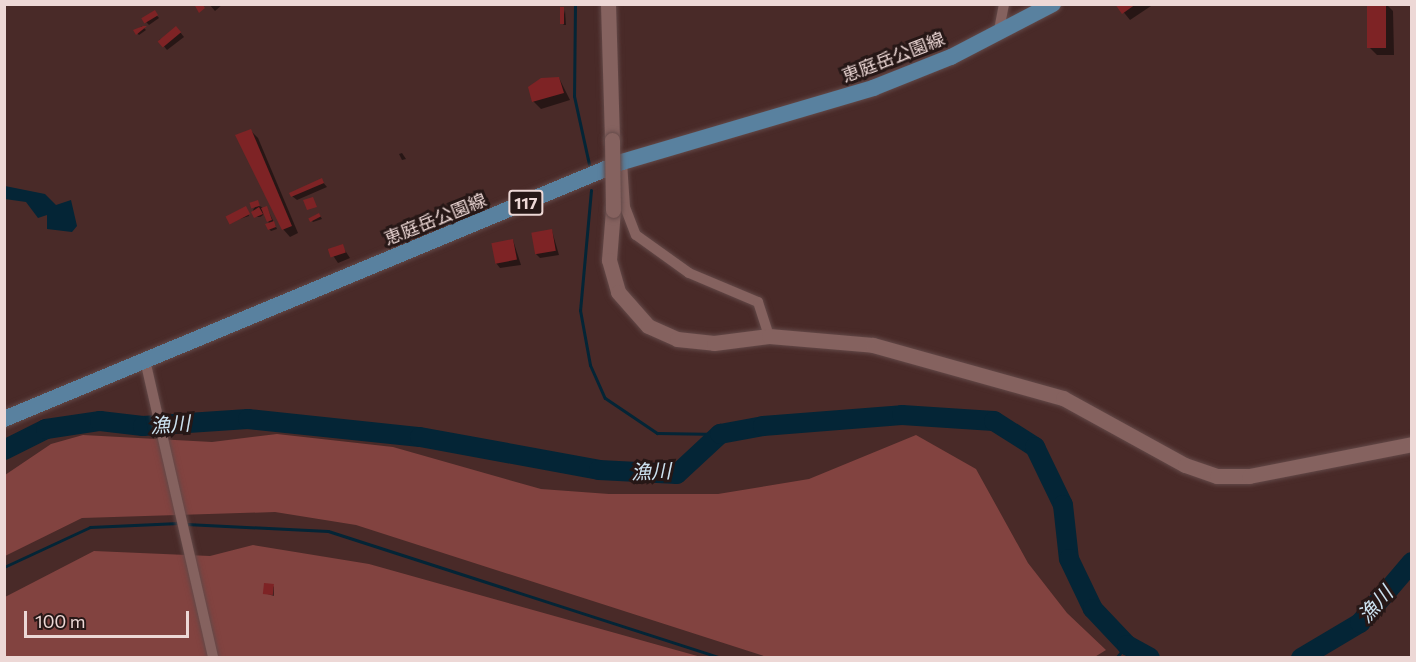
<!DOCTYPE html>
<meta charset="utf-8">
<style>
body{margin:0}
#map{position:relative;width:1416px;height:662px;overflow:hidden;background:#492a28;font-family:Commissioner,"Noto Sans JP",sans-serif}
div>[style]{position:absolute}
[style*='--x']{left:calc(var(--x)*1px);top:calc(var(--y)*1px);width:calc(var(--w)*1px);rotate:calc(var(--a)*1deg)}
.green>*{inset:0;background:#824340}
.water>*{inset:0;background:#042536}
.shadow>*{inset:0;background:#0007}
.round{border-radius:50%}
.stream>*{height:3px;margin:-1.5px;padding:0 1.5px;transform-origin:1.5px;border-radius:1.5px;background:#042536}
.river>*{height:20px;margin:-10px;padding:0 10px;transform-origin:10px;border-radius:10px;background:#042536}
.building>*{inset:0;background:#7e2325;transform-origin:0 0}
.roads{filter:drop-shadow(0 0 2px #634948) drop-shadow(0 0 2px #634948)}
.street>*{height:10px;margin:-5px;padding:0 5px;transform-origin:5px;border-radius:5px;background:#85625f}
.secondary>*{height:15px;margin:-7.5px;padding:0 7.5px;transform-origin:7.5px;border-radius:7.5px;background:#85625f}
.primary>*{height:16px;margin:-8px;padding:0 8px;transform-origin:8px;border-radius:8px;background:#59819f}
.bridges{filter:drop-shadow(0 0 2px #634948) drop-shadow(0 0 2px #634948)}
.secondary-bridge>*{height:15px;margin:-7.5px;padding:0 7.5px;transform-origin:7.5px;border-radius:7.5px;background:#85625f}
span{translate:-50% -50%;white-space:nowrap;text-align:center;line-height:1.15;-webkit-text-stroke:6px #261716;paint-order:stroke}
.shield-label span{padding:2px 4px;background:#261716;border:2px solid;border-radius:4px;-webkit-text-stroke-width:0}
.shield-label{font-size:16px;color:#edd8d6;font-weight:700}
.street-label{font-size:18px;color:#edd8d6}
.water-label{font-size:20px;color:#cce2f0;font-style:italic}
.frame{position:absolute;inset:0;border:6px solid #edd8d6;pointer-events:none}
.scale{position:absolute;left:24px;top:611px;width:165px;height:27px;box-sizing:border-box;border:3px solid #edd8d6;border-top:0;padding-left:8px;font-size:18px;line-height:21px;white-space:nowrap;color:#edd8d6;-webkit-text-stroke:4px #261716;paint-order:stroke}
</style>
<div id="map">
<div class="green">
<div style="clip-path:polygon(277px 434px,393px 447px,541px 489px,609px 494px,718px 494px,809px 479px,916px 435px,976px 469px,1028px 563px,1067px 613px,1106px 650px,1093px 658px,767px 657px,356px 525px,275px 512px,82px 518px,5px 556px,5px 475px,51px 444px,83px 435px,212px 442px)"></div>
<div style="clip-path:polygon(253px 545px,369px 564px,701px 657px,5px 658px,5px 597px,94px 551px,210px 556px)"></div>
</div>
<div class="water">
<div style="clip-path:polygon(5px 186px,45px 194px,56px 205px,71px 200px,77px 226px,72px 232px,47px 229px,47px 215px,38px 218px,26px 202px,5px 199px)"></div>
</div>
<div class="shadow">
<div style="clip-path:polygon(209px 4px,223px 4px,215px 11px)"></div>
<div style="clip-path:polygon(1117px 4px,1154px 4px,1130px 20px)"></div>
<div style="clip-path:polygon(1386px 4px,1393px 11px,1394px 55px,1377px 55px,1370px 48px)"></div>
<div style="clip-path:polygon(565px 10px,566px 25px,564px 25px,562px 23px)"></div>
<div style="clip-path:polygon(154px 12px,159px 18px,149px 25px,144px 20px)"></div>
<div style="clip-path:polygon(142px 26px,146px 30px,139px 35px,135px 31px)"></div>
<div style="clip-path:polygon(180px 32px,184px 37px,167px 50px,159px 40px)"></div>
<div style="clip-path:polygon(559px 78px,570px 100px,541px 109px,533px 101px)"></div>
<div style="clip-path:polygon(251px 131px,258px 138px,298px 233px,290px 237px,283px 229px)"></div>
<div style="clip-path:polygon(402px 153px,406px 159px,402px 160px,399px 154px)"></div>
<div style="clip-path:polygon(321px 180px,327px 187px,297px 200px,292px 196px)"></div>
<div class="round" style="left:252.5px;top:205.5px;width:11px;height:11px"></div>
<div style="clip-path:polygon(246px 208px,249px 216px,230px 222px)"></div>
<div style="clip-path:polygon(268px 210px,277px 229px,271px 231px,269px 229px)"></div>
<div style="clip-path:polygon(319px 214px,322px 219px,313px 222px,311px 220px)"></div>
<div style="clip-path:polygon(552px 231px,559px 255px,540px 258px,536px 254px)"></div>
<div style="clip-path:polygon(513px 240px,521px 265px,500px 268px,496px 263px)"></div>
<div style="clip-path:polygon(342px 246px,350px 258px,338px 263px,330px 251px)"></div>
<div style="clip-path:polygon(274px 586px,274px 596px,264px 593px)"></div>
</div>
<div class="stream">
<div style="--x:575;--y:4;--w:92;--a:90.6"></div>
<div style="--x:574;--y:96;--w:70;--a:77.6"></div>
<div style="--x:591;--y:190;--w:121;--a:95.2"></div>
<div style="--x:580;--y:310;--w:56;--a:79.7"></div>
<div style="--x:590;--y:365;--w:36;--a:66"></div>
<div style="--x:605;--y:398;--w:63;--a:33.9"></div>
<div style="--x:657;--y:433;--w:63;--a:0.9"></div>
<div style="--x:186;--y:524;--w:142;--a:2.8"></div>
<div style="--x:328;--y:531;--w:413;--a:17.9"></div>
<div style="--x:4;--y:567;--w:95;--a:-24.9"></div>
<div style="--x:90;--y:527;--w:89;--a:-2.6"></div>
<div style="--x:1116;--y:658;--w:17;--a:-50"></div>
</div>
<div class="river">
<div style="--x:4;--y:450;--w:47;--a:-26.6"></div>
<div style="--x:46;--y:429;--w:55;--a:-8.4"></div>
<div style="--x:100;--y:421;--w:43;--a:6.6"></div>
<div style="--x:143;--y:426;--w:105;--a:-3.8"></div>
<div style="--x:248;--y:419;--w:173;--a:6"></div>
<div style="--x:420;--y:437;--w:182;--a:10.4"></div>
<div style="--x:599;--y:470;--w:78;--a:2.9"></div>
<div style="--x:677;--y:474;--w:59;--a:-42.9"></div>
<div style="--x:720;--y:434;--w:44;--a:-10.5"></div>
<div style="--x:763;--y:426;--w:139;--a:-4.5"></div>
<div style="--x:902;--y:415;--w:92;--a:3.7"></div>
<div style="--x:994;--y:421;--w:49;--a:32.4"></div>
<div style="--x:1035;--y:447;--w:64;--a:64.2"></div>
<div style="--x:1063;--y:505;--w:54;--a:83.7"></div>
<div style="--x:1069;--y:559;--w:55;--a:64.4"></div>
<div style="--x:1093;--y:609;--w:50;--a:46.6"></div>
<div style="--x:1127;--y:645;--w:26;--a:29"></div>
<div style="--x:1301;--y:658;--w:69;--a:-30.7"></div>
<div style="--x:1360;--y:623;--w:80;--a:-49.6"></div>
</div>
<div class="building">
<div style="clip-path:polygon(194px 4px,202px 4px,205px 8px,199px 13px)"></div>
<div style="clip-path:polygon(1115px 4px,1136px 4px,1122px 14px)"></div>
<div style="left:1367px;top:4px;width:19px;height:44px"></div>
<div style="left:560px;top:7px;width:4px;height:17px"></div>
<div style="left:155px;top:10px;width:6px;height:16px;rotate:59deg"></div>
<div style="clip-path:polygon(143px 26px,147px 26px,136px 35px,133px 30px)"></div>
<div style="left:176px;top:26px;width:8px;height:24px;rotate:50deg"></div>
<div style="clip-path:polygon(559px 77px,564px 93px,532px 102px,528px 87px,541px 78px)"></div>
<div style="clip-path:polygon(251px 129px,292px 226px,282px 230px,235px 135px)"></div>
<div style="clip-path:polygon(322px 178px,324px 183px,291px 197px,289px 193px)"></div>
<div style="clip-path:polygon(313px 197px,317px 207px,307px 210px,303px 200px)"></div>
<div style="left:258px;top:200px;width:6px;height:9px;rotate:72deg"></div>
<div style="left:246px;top:206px;width:9px;height:23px;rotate:63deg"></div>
<div style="clip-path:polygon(267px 206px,272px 220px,267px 222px,261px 208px)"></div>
<div style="clip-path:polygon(259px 207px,263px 214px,254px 218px,251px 212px)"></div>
<div style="left:319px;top:213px;width:4px;height:12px;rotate:63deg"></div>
<div style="clip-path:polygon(274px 221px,276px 227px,268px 230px,265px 224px)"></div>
<div style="left:552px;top:229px;width:22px;height:21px;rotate:80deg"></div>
<div style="left:513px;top:239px;width:21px;height:22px;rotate:79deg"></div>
<div style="left:343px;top:244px;width:9px;height:16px;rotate:72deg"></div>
<div style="left:264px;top:583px;width:10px;height:11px;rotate:6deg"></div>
</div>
<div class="roads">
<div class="street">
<div style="--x:998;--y:35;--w:32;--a:-79"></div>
<div style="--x:622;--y:162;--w:45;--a:86.2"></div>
<div style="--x:625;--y:207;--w:30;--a:69"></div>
<div style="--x:636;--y:235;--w:65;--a:35.6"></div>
<div style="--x:689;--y:273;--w:75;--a:22.8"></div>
<div style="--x:758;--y:302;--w:36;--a:72"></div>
<div style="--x:145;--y:360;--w:306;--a:77.1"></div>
</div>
<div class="secondary">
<div style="--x:608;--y:4;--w:136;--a:88.3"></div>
<div style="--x:613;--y:210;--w:50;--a:94.6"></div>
<div style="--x:609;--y:260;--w:33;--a:74"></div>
<div style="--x:618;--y:292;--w:45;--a:48.6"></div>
<div style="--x:648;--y:326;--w:32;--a:24"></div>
<div style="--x:677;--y:339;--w:37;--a:6"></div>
<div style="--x:714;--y:343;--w:55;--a:-7.3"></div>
<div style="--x:769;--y:336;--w:104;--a:4.9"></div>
<div style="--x:873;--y:345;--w:197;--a:15.6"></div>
<div style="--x:1063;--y:398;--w:139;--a:28.8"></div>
<div style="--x:1185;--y:465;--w:34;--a:19"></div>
<div style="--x:1217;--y:476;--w:32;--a:0"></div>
<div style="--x:1249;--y:476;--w:166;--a:-11.1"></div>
</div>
<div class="primary">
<div style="--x:4;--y:419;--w:669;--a:-22.58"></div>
<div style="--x:622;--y:162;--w:262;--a:-16.4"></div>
<div style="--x:873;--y:88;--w:84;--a:-21.7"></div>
<div style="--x:951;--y:57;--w:115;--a:-27.5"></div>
</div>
</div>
<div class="bridges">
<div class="secondary-bridge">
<div style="--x:612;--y:140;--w:70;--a:89.2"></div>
</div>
</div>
<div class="shield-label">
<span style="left:526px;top:203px">117</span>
</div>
<div class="street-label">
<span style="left:893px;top:57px;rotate:-21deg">恵庭岳公園線</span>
<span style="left:435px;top:219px;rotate:-22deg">恵庭岳公園線</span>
</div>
<div class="water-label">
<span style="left:170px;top:424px;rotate:-4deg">漁川</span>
<span style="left:651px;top:471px;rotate:-2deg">漁川</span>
<span style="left:1375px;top:604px;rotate:-48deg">漁川</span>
</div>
<div class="frame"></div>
<div class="scale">100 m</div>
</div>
